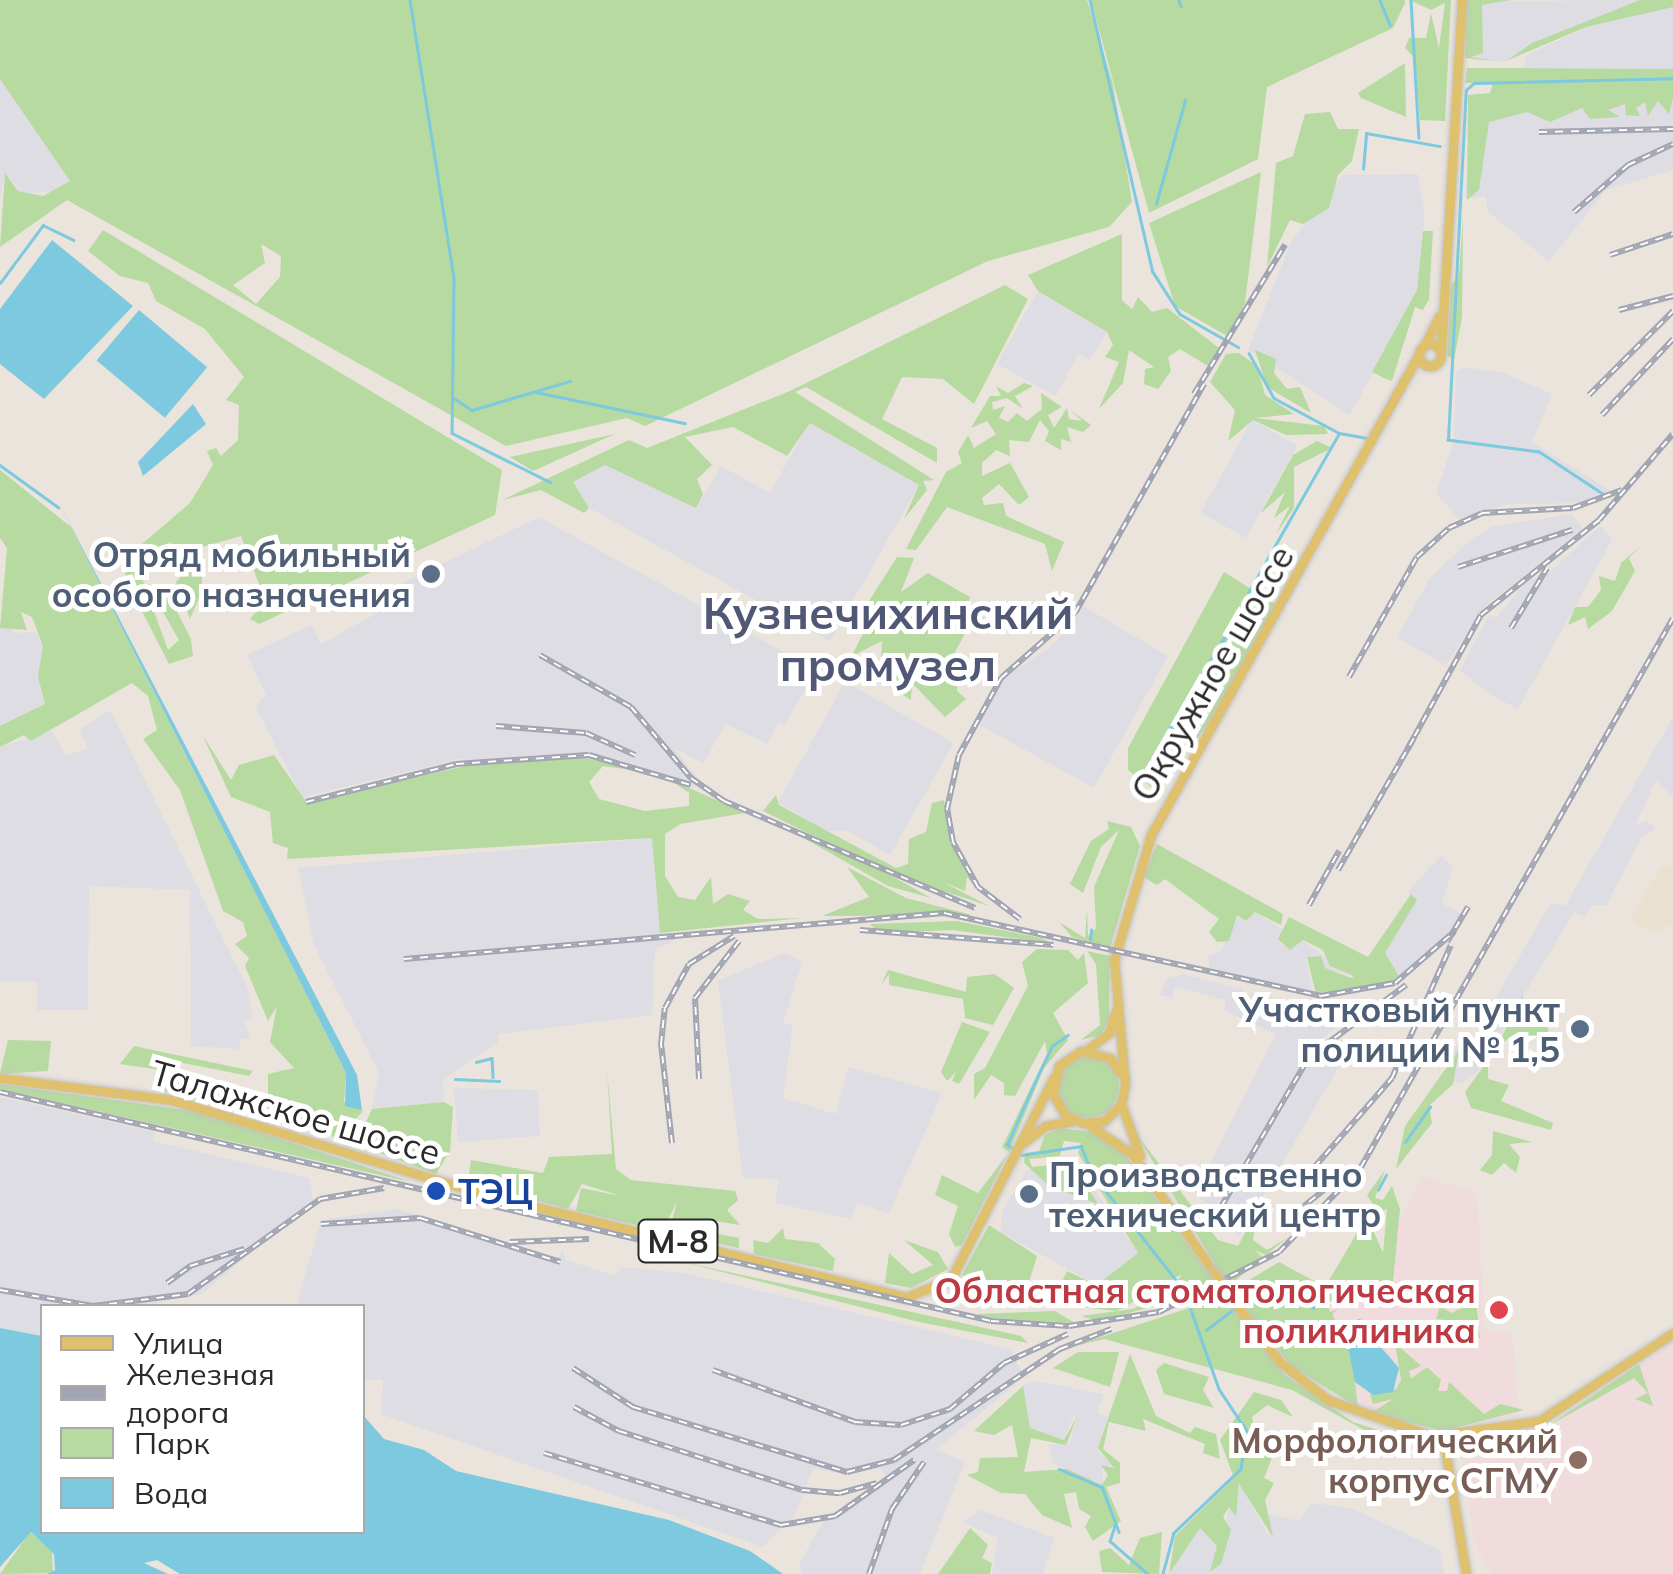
<!DOCTYPE html>
<meta charset="utf-8">
<style>
body{margin:0}
#map{position:relative;width:1673px;height:1574px;overflow:hidden;background:#eae4dd;font-family:Mulish,sans-serif}
div>[style]{position:absolute}
[style*='--x']{left:calc(var(--x)*1px);top:calc(var(--y)*1px);width:calc(var(--w)*1px);rotate:calc(var(--a)*1deg)}
.industrial>*{inset:0;background:#dedde3;transform-origin:0 0}
.education>*{inset:0;background:#e9e0cf}
.medical>*{inset:0;background:#f0dcdd}
.green>*{inset:0;background:#b6daa0}
.round{border-radius:50%}
.water>*{inset:0;background:#7dc9df;transform-origin:0 0}
.stream>*{height:2.5px;margin:-1.25px;padding:0 1.25px;transform-origin:1.25px;border-radius:1.25px;background:#7dc9df}
.roads{filter:drop-shadow(0 0 2px #c3c3c3) drop-shadow(0 0 2px #c3c3c3)}
.major>*{height:9px;margin:-4.5px;padding:0 4.5px;transform-origin:4.5px;border-radius:4.5px;background:#dfc06d}
.major>.ring{margin:-4.5px;padding:0;box-sizing:content-box;background:none;border:9px solid #dfc06d;border-radius:50%}
.rail>*{height:6px;margin-top:-3px;transform-origin:0;background:repeating-linear-gradient(90deg,#fff 0 8px,#a1a4b1 0 16px);box-sizing:border-box;border-block:2px solid #a1a4b1}
.bridges{filter:drop-shadow(0 0 2px #c3c3c3) drop-shadow(0 0 2px #c3c3c3)}
.major-bridge>*{height:9px;margin:-4.5px;padding:0 4.5px;transform-origin:4.5px;border-radius:4.5px;background:#dfc06d}
.dots>*{width:28px;height:28px;translate:-50% -50%;box-sizing:border-box;border:5px solid #fff;border-radius:50%}
span{translate:-50% -50%;white-space:nowrap;text-align:center;line-height:1.15;-webkit-text-stroke:10px #fff;paint-order:stroke}
.shield-label span{padding:2px 8px;background:#fff;border:2px solid;border-radius:8px;-webkit-text-stroke-width:0}
.shield-label{font-size:32px;color:#2a2a2a;font-weight:700}
.service-label{font-size:35px;color:#4e5e75;font-weight:700}
.right{translate:-100% -50%;text-align:right}
.left{translate:0 -50%;text-align:left}
.street-label{font-size:35px;color:#2a2a2a}
.transit-label{font-size:35px;color:#164399;font-weight:700}
.health-label{font-size:35px;color:#be3a42;font-weight:700}
.education-label{font-size:35px;color:#785e54;font-weight:700}
.district-label{font-size:45px;color:#505875;font-weight:700}
.legend{position:absolute;left:40px;top:1304px;width:325px;height:230px;box-sizing:border-box;background:#fff;border:2px solid #aaa;margin:0;padding:12px 18px;list-style:none;font-size:30px;color:#2a2a2a}
.legend li{display:flex;align-items:center;gap:20px;height:50px}
.legend b{width:50px;border:2px solid #aaa}
</style>
<div id="map">
<div class="industrial">
<div style="clip-path:polygon(1511px 0,1514px 1px,1640px 0,1533px 43px,1506px 61px,1473px 60px,1471px 52px,1483px 52px,1481px 5px)"></div>
<div style="clip-path:polygon(1673px 7px,1673px 69px,1470px 73px,1525px 67px,1525px 56px,1586px 27px)"></div>
<div style="clip-path:polygon(0 79px,67px 170px,70px 182px,60px 191px,21px 193px,6px 173px,0 197px)"></div>
<div style="clip-path:polygon(1673px 87px,1673px 170px,1606px 190px,1549px 261px,1487px 211px,1486px 197px,1465px 198px,1473px 101px)"></div>
<div style="clip-path:polygon(1418px 174px,1425px 215px,1417px 290px,1350px 415px,1248px 350px,1291px 242px,1342px 175px)"></div>
<div style="clip-path:polygon(1038px 291px,1107px 332px,1090px 360px,1078px 354px,1056px 396px,997px 364px)"></div>
<div style="clip-path:polygon(1464px 367px,1503px 373px,1552px 394px,1532px 442px,1612px 492px,1587px 503px,1508px 504px,1459px 519px,1436px 493px,1454px 441px,1456px 372px)"></div>
<div style="left:1252px;top:420px;width:52px;height:106px;rotate:29deg"></div>
<div style="clip-path:polygon(809px 423px,919px 485px,830px 641px,589px 508px,572px 482px,605px 465px,619px 466px,699px 503px,721px 466px,770px 493px)"></div>
<div style="clip-path:polygon(1571px 514px,1583px 529px,1485px 606px,1446px 665px,1397px 638px,1430px 578px,1470px 540px,1492px 527px)"></div>
<div style="clip-path:polygon(539px 517px,816px 670px,784px 726px,778px 723px,767px 744px,726px 724px,703px 763px,674px 748px,699px 780px,693px 789px,646px 769px,584px 758px,465px 766px,463px 758px,302px 797px,255px 706px,266px 695px,247px 655px,311px 625px,321px 644px,388px 607px,382px 593px)"></div>
<div style="clip-path:polygon(1600px 526px,1612px 540px,1518px 709px,1489px 694px,1460px 670px,1489px 615px,1496px 618px,1527px 581px,1546px 575px)"></div>
<div style="clip-path:polygon(1083px 606px,1168px 656px,1094px 788px,978px 724px,1004px 678px,1053px 645px)"></div>
<div style="clip-path:polygon(12px 623px,12px 633px,36px 632px,44px 647px,38px 677px,45px 704px,0 726px,0 628px)"></div>
<div style="clip-path:polygon(845px 682px,954px 743px,890px 855px,848px 831px,826px 831px,778px 802px)"></div>
<div style="clip-path:polygon(110px 710px,247px 987px,253px 1020px,244px 1021px,250px 1039px,240px 1039px,239px 1049px,191px 1046px,190px 890px,89px 886px,88px 1010px,37px 1010px,37px 982px,0 981px,0 747px,51px 731px,66px 756px,87px 748px,79px 730px)"></div>
<div style="clip-path:polygon(1673px 717px,1673px 796px,1656px 780px,1635px 826px,1646px 820px,1656px 829px,1642px 837px,1606px 905px,1591px 906px,1585px 917px,1574px 912px,1478px 1071px,1459px 1084px,1452px 1080px,1449px 1057px,1458px 1044px,1474px 1055px,1486px 1035px,1483px 1019px,1551px 903px,1565px 906px)"></div>
<div style="clip-path:polygon(653px 838px,660px 932px,676px 940px,655px 949px,652px 1015px,498px 1034px,498px 1042px,443px 1080px,444px 1102px,372px 1109px,379px 1073px,314px 945px,298px 868px)"></div>
<div style="clip-path:polygon(1441px 856px,1453px 867px,1442px 903px,1462px 915px,1431px 955px,1421px 964px,1398px 980px,1397px 980px,1385px 953px,1416px 900px,1408px 893px,1414px 884px)"></div>
<div style="clip-path:polygon(1255px 912px,1282px 929px,1280px 944px,1292px 949px,1302px 940px,1354px 977px,1325px 968px,1317px 955px,1306px 958px,1313px 994px,1210px 970px,1208px 956px,1221px 951px,1235px 916px,1246px 921px)"></div>
<div style="clip-path:polygon(784px 953px,802px 961px,783px 1023px,793px 1025px,783px 1098px,836px 1114px,848px 1067px,942px 1093px,889px 1213px,857px 1203px,851px 1219px,775px 1203px,779px 1179px,743px 1178px,718px 981px)"></div>
<div style="clip-path:polygon(1183px 974px,1241px 989px,1248px 1001px,1250px 993px,1327px 1011px,1335px 1029px,1320px 1040px,1340px 1055px,1337px 1070px,1239px 1237px,1195px 1192px,1276px 1034px,1225px 1011px,1225px 1000px,1175px 987px,1172px 998px,1160px 995px,1167px 978px)"></div>
<div style="clip-path:polygon(454px 1088px,538px 1090px,540px 1136px,458px 1142px)"></div>
<div style="clip-path:polygon(0 1097px,155px 1132px,153px 1141px,309px 1178px,313px 1201px,201px 1294px,132px 1306px,42px 1306px,42px 1336px,0 1328px)"></div>
<div style="clip-path:polygon(1064px 1161px,1079px 1168px,1141px 1257px,1097px 1285px,1000px 1232px,1003px 1210px,1027px 1171px)"></div>
<div style="clip-path:polygon(397px 1209px,557px 1258px,563px 1250px,566px 1260px,615px 1276px,621px 1267px,684px 1273px,1010px 1349px,1024px 1377px,936px 1450px,965px 1462px,920px 1574px,802px 1574px,799px 1564px,823px 1522px,889px 1482px,880px 1468px,847px 1475px,813px 1468px,794px 1516px,763px 1547px,381px 1414px,383px 1380px,363px 1379px,362px 1306px,296px 1306px,321px 1220px)"></div>
<div style="clip-path:polygon(1035px 1381px,1104px 1394px,1097px 1413px,1108px 1417px,1098px 1451px,1114px 1467px,1102px 1465px,1103px 1485px,1052px 1463px,1049px 1445px,1070px 1443px,1076px 1421px,1074px 1414px,1064px 1440px,1029px 1429px,1021px 1386px)"></div>
<div style="clip-path:polygon(1240px 1484px,1270px 1538px,1266px 1513px,1299px 1521px,1312px 1503px,1354px 1509px,1440px 1550px,1444px 1574px,1171px 1574px,1179px 1547px,1199px 1524px,1226px 1525px,1229px 1507px,1235px 1516px)"></div>
<div style="clip-path:polygon(981px 1510px,1054px 1538px,1043px 1574px,992px 1574px,998px 1538px,963px 1522px)"></div>
</div>
<div class="education">
<div style="clip-path:polygon(1673px 864px,1673px 925px,1651px 932px,1631px 919px,1659px 870px)"></div>
</div>
<div class="medical">
<div style="clip-path:polygon(1422px 1176px,1477px 1193px,1485px 1332px,1512px 1331px,1519px 1416px,1451px 1426px,1377px 1412px,1296px 1356px,1330px 1298px,1389px 1284px,1399px 1220px)"></div>
<div style="clip-path:polygon(1673px 1342px,1673px 1574px,1492px 1574px,1474px 1542px,1461px 1453px,1541px 1434px)"></div>
</div>
<div class="green">
<div style="clip-path:polygon(evenodd,0 0,1087px 0,1113px 84px,1132px 202px,1109px 227px,988px 261px,645px 426px,627px 418px,506px 446px,67px 200px,0 247px,5px 173px,18px 191px,43px 196px,70px 181px,0 79px,0 0,261px 244px,281px 256px,280px 277px,256px 304px,233px 285px,265px 263px,261px 244px)"></div>
<div style="clip-path:polygon(1091px 0,1405px 0,1405px 3px,1393px 28px,1267px 87px,1258px 159px,1149px 213px)"></div>
<div style="clip-path:polygon(1409px 0,1451px 0,1445px 121px,1420px 120px,1415px 58px,1405px 48px,1409px 38px,1426px 38px,1431px 13px,1439px 48px,1445px 3px,1431px 10px)"></div>
<div style="clip-path:polygon(1466px 0,1511px 0,1482px 5px,1483px 53px,1471px 57px,1496px 61px,1465px 58px)"></div>
<div style="clip-path:polygon(1640px 0,1673px 0,1673px 7px,1586px 27px,1506px 61px,1532px 43px)"></div>
<div style="clip-path:polygon(1405px 63px,1406px 117px,1361px 98px,1358px 93px)"></div>
<div style="clip-path:polygon(1467px 68px,1673px 69px,1673px 99px,1669px 114px,1658px 101px,1648px 116px,1645px 102px,1636px 108px,1640px 116px,1626px 115px,1625px 104px,1608px 110px,1620px 117px,1590px 119px,1582px 108px,1550px 122px,1527px 112px,1489px 122px,1479px 190px,1467px 200px,1468px 95px,1490px 93px,1493px 83px,1465px 83px)"></div>
<div style="clip-path:polygon(1330px 112px,1338px 129px,1359px 129px,1352px 161px,1338px 175px,1329px 208px,1303px 224px,1290px 220px,1267px 267px,1276px 163px,1293px 156px,1305px 114px)"></div>
<div style="clip-path:polygon(1261px 172px,1245px 303px,1229px 337px,1175px 306px,1149px 223px)"></div>
<div style="clip-path:polygon(1463px 216px,1462px 317px,1454px 360px,1447px 355px,1451px 284px,1459px 276px)"></div>
<div style="clip-path:polygon(103px 230px,502px 470px,495px 515px,259px 624px,250px 619px,265px 600px,241px 536px,202px 547px,202px 591px,190px 619px,176px 582px,190px 565px,170px 542px,138px 567px,168px 650px,179px 640px,158px 603px,167px 592px,191px 639px,193px 656px,169px 664px,125px 578px,127px 557px,190px 503px,213px 465px,207px 451px,216px 448px,221px 456px,238px 440px,239px 405px,226px 400px,244px 377px,205px 329px,156px 301px,148px 283px,120px 276px,88px 251px)"></div>
<div style="clip-path:polygon(1423px 231px,1433px 231px,1429px 299px,1423px 310px,1415px 307px,1392px 381px,1386px 379px,1372px 372px,1417px 290px)"></div>
<div style="clip-path:polygon(1122px 234px,1122px 300px,1132px 309px,1138px 297px,1152px 312px,1167px 308px,1219px 348px,1208px 366px,1180px 349px,1168px 357px,1171px 371px,1158px 389px,1144px 384px,1145px 369px,1154px 367px,1129px 350px,1123px 383px,1099px 409px,1119px 362px,1105px 357px,1113px 345px,1107px 332px,1038px 291px,1028px 275px)"></div>
<div style="clip-path:polygon(1005px 285px,1028px 299px,974px 404px,943px 379px,902px 377px,882px 419px,937px 448px,937px 463px,806px 387px,795px 392px,934px 480px,923px 481px,927px 490px,904px 519px,919px 485px,810px 423px,787px 456px,733px 427px,685px 437px,712px 465px,697px 479px,703px 494px,696px 508px,605px 465px,573px 482px,589px 508px,584px 513px,541px 490px,502px 500px,629px 440px,647px 448px,790px 391px)"></div>
<div style="clip-path:polygon(1255px 350px,1276px 359px,1274px 373px,1287px 389px,1300px 387px,1311px 413px,1267px 387px)"></div>
<div style="clip-path:polygon(1239px 353px,1257px 366px,1265px 395px,1294px 414px,1255px 418px,1324px 426px,1328px 434px,1286px 435px,1253px 420px,1228px 441px,1235px 410px,1210px 382px,1226px 354px)"></div>
<div style="clip-path:polygon(1024px 383px,1033px 386px,1015px 396px,1023px 409px,1007px 398px,992px 402px,993px 410px,1005px 406px,999px 418px,1008px 422px,1017px 413px,1027px 421px,1042px 409px,1041px 393px,1062px 407px,1048px 415px,1054px 428px,1067px 408px,1069px 419px,1082px 421px,1070px 410px,1091px 425px,1083px 432px,1067px 427px,1071px 442px,1061px 439px,1061px 450px,1045px 441px,1049px 431px,1040px 420px,1029px 442px,1009px 440px,1010px 456px,996px 450px,982px 463px,982px 476px,1010px 463px,1029px 497px,1019px 505px,999px 484px,982px 498px,984px 505px,1003px 503px,1006px 516px,1064px 542px,1052px 571px,1045px 544px,947px 507px,916px 550px,906px 549px,946px 472px,962px 463px,958px 452px,968px 435px,974px 448px,996px 434px,987px 421px,971px 428px,990px 396px,1001px 396px,996px 386px,1008px 393px)"></div>
<div style="clip-path:polygon(615px 434px,533px 471px,510px 457px)"></div>
<div style="clip-path:polygon(1317px 441px,1332px 448px,1294px 467px,1294px 508px,1276px 534px,1290px 506px,1274px 518px,1285px 492px,1261px 513px,1293px 455px)"></div>
<div style="clip-path:polygon(0 470px,71px 527px,346px 1073px,344px 1102px,363px 1111px,338px 1138px,268px 1118px,268px 1074px,294px 1068px,270px 1042px,277px 1006px,268px 1021px,245px 966px,249px 958px,235px 944px,247px 936px,243px 922px,223px 911px,180px 790px,143px 739px,157px 730px,148px 696px,132px 683px,31px 741px,24px 735px,0 747px,0 726px,45px 704px,38px 677px,43px 646px,32px 617px,21px 612px,27px 630px,0 628px,7px 548px,0 538px)"></div>
<div style="clip-path:polygon(1642px 545px,1629px 558px,1635px 571px,1612px 611px,1588px 629px,1585px 617px,1568px 625px,1575px 607px,1588px 607px,1601px 590px,1599px 576px,1615px 581px,1621px 563px)"></div>
<div style="clip-path:polygon(897px 557px,914px 558px,901px 592px,928px 573px,970px 597px,968px 606px,980px 606px,955px 652px,957px 691px,966px 699px,945px 717px,912px 683px,911px 700px,880px 680px,882px 641px,856px 654px,873px 674px,849px 662px,867px 625px,867px 604px)"></div>
<div style="clip-path:polygon(1224px 572px,1275px 604px,1224px 702px,1158px 792px,1146px 783px,1251px 591px,1141px 781px,1128px 770px,1128px 748px)"></div>
<div style="clip-path:polygon(203px 736px,231px 780px,239px 765px,274px 755px,307px 803px,465px 766px,584px 758px,646px 769px,660px 774px,603px 766px,589px 782px,599px 799px,645px 811px,689px 806px,689px 793px,667px 778px,745px 813px,680px 824px,665px 834px,665px 876px,678px 897px,695px 900px,711px 877px,713px 904px,728px 894px,750px 901px,743px 910px,758px 919px,802px 918px,660px 933px,652px 838px,287px 859px,288px 848px,273px 843px,270px 812px,231px 797px)"></div>
<div style="clip-path:polygon(776px 795px,779px 805px,896px 868px,908px 864px,909px 839px,926px 832px,932px 803px,944px 800px,952px 845px,974px 886px,967px 877px,965px 891px,941px 881px,989px 906px,891px 874px,763px 811px)"></div>
<div style="clip-path:polygon(1107px 821px,1131px 827px,1140px 846px,1110px 948px,1072px 937px,1059px 922px,1085px 938px,1087px 909px,1088px 936px,1096px 928px,1094px 887px,1119px 830px,1101px 847px,1083px 893px,1070px 884px,1091px 841px,1109px 829px)"></div>
<div style="clip-path:polygon(781px 825px,847px 851px,931px 898px,888px 886px)"></div>
<div style="clip-path:polygon(1157px 844px,1283px 914px,1281px 925px,1255px 912px,1246px 921px,1237px 915px,1229px 941px,1217px 942px,1209px 932px,1219px 919px,1165px 879px,1157px 885px,1143px 877px)"></div>
<div style="clip-path:polygon(847px 867px,906px 898px,972px 915px,822px 916px,869px 897px)"></div>
<div style="clip-path:polygon(1411px 894px,1417px 900px,1385px 953px,1400px 978px,1374px 988px,1316px 994px,1307px 957px,1321px 956px,1325px 968px,1351px 978px,1354px 976px,1330px 966px,1323px 950px,1303px 940px,1290px 950px,1278px 939px,1289px 917px,1368px 957px)"></div>
<div style="clip-path:polygon(957px 921px,1042px 938px,1050px 943px,952px 930px,880px 933px,870px 924px)"></div>
<div style="clip-path:polygon(1037px 949px,1068px 950px,1078px 960px,1084px 953px,1088px 983px,1053px 1013px,1068px 1040px,1044px 1068px,1009px 1152px,1002px 1147px,1047px 1054px,1045px 1041px,1015px 1096px,1004px 1095px,1004px 1083px,991px 1075px,974px 1100px,974px 1074px,985px 1068px,1028px 986px,1022px 962px)"></div>
<div style="clip-path:polygon(1087px 951px,1110px 956px,1109px 1019px,1101px 1035px,1081px 1040px,1100px 1025px,1096px 964px)"></div>
<div style="clip-path:polygon(888px 970px,966px 992px,967px 977px,995px 974px,1014px 988px,993px 1025px,965px 1018px,963px 999px,889px 985px,889px 974px,881px 985px)"></div>
<div style="clip-path:polygon(1523px 995px,1522px 1022px,1545px 1010px,1550px 1041px,1518px 1033px,1497px 1046px)"></div>
<div style="clip-path:polygon(962px 1022px,990px 1032px,959px 1084px,952px 1081px,956px 1072px,947px 1081px,941px 1072px)"></div>
<div style="clip-path:polygon(8px 1040px,51px 1041px,48px 1071px,0 1074px)"></div>
<div style="clip-path:polygon(134px 1046px,253px 1071px,249px 1076px,168px 1060px,187px 1083px,241px 1092px,251px 1106px,240px 1111px,164px 1091px,160px 1070px,120px 1064px)"></div>
<div style="clip-path:polygon(1459px 1050px,1453px 1084px,1429px 1106px,1432px 1123px,1396px 1169px,1405px 1126px)"></div>
<div class="round" style="left:1057px;top:1056px;width:62px;height:62px"></div>
<div style="clip-path:polygon(1488px 1060px,1488px 1079px,1509px 1085px,1501px 1101px,1553px 1123px,1551px 1130px,1471px 1108px,1465px 1092px)"></div>
<div style="clip-path:polygon(607px 1071px,616px 1169px,631px 1180px,735px 1191px,738px 1200px,727px 1210px,740px 1225px,715px 1221px,713px 1233px,739px 1238px,739px 1248px,680px 1235px,671px 1225px,677px 1201px,663px 1231px,576px 1211px,581px 1188px,621px 1196px,582px 1184px,568px 1209px,468px 1182px,471px 1160px,543px 1173px,549px 1157px,612px 1154px)"></div>
<div style="clip-path:polygon(0 1084px,200px 1112px,411px 1182px,0 1089px)"></div>
<div style="clip-path:polygon(444px 1102px,453px 1107px,450px 1151px,436px 1174px,356px 1144px,372px 1109px)"></div>
<div style="clip-path:polygon(1060px 1128px,1093px 1132px,1122px 1150px,1219px 1289px,1098px 1321px,1081px 1316px,1133px 1309px,1172px 1289px,1182px 1274px,1117px 1311px,1041px 1303px,1051px 1297px,1046px 1291px,1056px 1295px,1067px 1271px,1097px 1285px,1138px 1253px,1078px 1153px,1081px 1143px,1064px 1141px,1060px 1156px,1029px 1159px,1032px 1167px,1071px 1163px,1099px 1205px,1048px 1185px,1024px 1163px,1025px 1153px,1039px 1151px,1045px 1135px)"></div>
<div style="clip-path:polygon(1493px 1131px,1532px 1142px,1509px 1144px,1520px 1157px,1516px 1173px,1504px 1163px,1492px 1175px,1480px 1170px,1492px 1155px)"></div>
<div style="clip-path:polygon(1137px 1135px,1218px 1240px,1238px 1246px,1257px 1210px,1253px 1240px,1267px 1250px,1288px 1237px,1266px 1255px,1254px 1250px,1264px 1258px,1228px 1286px)"></div>
<div style="clip-path:polygon(1007px 1155px,962px 1245px,955px 1247px,949px 1234px,958px 1206px,935px 1195px,942px 1175px,978px 1193px)"></div>
<div style="clip-path:polygon(1385px 1170px,1375px 1198px,1383px 1200px,1392px 1186px,1400px 1209px,1393px 1282px,1370px 1289px,1394px 1292px,1327px 1303px,1330px 1312px,1338px 1309px,1332px 1314px,1339px 1327px,1348px 1326px,1358px 1407px,1292px 1367px,1231px 1291px,1279px 1262px,1325px 1287px,1367px 1216px,1383px 1253px,1387px 1208px,1380px 1215px,1367px 1195px)"></div>
<div style="clip-path:polygon(989px 1225px,1037px 1256px,1023px 1301px,971px 1302px,958px 1292px,968px 1291px,971px 1279px,962px 1275px)"></div>
<div style="clip-path:polygon(783px 1228px,785px 1239px,818px 1243px,835px 1259px,833px 1271px,754px 1254px,753px 1240px,768px 1243px)"></div>
<div style="clip-path:polygon(904px 1240px,938px 1252px,948px 1269px,911px 1288px,885px 1283px,889px 1253px,912px 1274px,933px 1265px)"></div>
<div style="clip-path:polygon(683px 1262px,1021px 1336px,1028px 1343px,919px 1322px)"></div>
<div style="clip-path:polygon(1225px 1296px,1284px 1374px,1353px 1422px,1397px 1436px,1401px 1451px,1389px 1454px,1364px 1430px,1292px 1390px,1104px 1339px,1071px 1347px)"></div>
<div style="clip-path:polygon(1476px 1302px,1480px 1338px,1438px 1342px,1455px 1321px,1436px 1319px,1440px 1306px,1451px 1313px)"></div>
<div style="clip-path:polygon(1055px 1311px,1075px 1323px,976px 1317px,979px 1314px)"></div>
<div style="clip-path:polygon(1395px 1343px,1421px 1366px,1409px 1371px,1411px 1379px,1427px 1367px,1441px 1380px,1438px 1391px,1447px 1391px,1449px 1382px,1484px 1414px,1500px 1404px,1524px 1410px,1442px 1431px,1371px 1413px,1393px 1399px,1373px 1404px,1370px 1394px,1396px 1389px,1401px 1380px)"></div>
<div style="clip-path:polygon(1078px 1352px,1119px 1352px,1110px 1387px,1053px 1368px)"></div>
<div style="clip-path:polygon(1130px 1354px,1156px 1416px,1190px 1433px,1195px 1427px,1216px 1434px,1220px 1459px,1203px 1453px,1205px 1444px,1143px 1419px,1146px 1431px,1109px 1422px,1103px 1449px,1120px 1463px,1120px 1483px,1106px 1487px,1121px 1521px,1093px 1541px,1085px 1527px,1091px 1516px,1079px 1509px,1076px 1492px,1064px 1494px,1072px 1528px,1042px 1515px,1025px 1494px,1001px 1493px,967px 1475px,978px 1472px,980px 1458px,1018px 1457px,1012px 1425px,994px 1435px,974px 1431px,1023px 1386px,1030px 1428px,1064px 1440px,1077px 1417px,1066px 1445px,1031px 1438px,1024px 1472px,1067px 1469px,1102px 1485px,1108px 1475px,1101px 1465px,1114px 1468px,1098px 1448px)"></div>
<div style="clip-path:polygon(1164px 1363px,1209px 1377px,1203px 1390px,1214px 1408px,1164px 1394px,1156px 1370px)"></div>
<div style="clip-path:polygon(1639px 1364px,1653px 1406px,1635px 1399px,1648px 1393px,1634px 1378px,1548px 1426px)"></div>
<div style="clip-path:polygon(1254px 1392px,1281px 1400px,1293px 1417px,1267px 1405px,1252px 1417px,1260px 1454px,1277px 1445px,1264px 1478px,1274px 1483px,1265px 1500px,1273px 1537px,1239px 1484px,1236px 1517px,1229px 1507px,1223px 1517px,1231px 1530px,1221px 1564px,1210px 1572px,1217px 1546px,1200px 1528px,1169px 1574px,1175px 1536px,1234px 1478px,1220px 1440px)"></div>
<div style="clip-path:polygon(970px 1528px,988px 1545px,982px 1558px,992px 1563px,990px 1574px,938px 1574px)"></div>
<div style="clip-path:polygon(30px 1532px,52px 1550px,53px 1573px,0 1574px)"></div>
<div style="clip-path:polygon(1162px 1532px,1159px 1574px,1102px 1572px,1099px 1551px,1110px 1548px,1129px 1565px,1140px 1538px)"></div>
</div>
<div class="water">
<div style="clip-path:polygon(52px 240px,133px 306px,44px 399px,0 364px,0 309px)"></div>
<div style="left:139px;top:310px;width:89px;height:66px;rotate:40deg"></div>
<div style="clip-path:polygon(193px 404px,206px 424px,143px 476px,138px 462px)"></div>
<div style="clip-path:polygon(59px 503px,357px 1075px,362px 1110px,345px 1106px,346px 1073px)"></div>
<div style="clip-path:polygon(1251px 590px,1163px 764px,1146px 783px,1143px 772px)"></div>
<div style="clip-path:polygon(1358px 1319px,1383px 1324px,1379px 1345px,1399px 1368px,1393px 1392px,1373px 1395px,1355px 1382px,1347px 1341px)"></div>
<div style="clip-path:polygon(0 1328px,42px 1336px,42px 1532px,362px 1532px,363px 1415px,384px 1439px,424px 1450px,456px 1471px,669px 1520px,750px 1551px,783px 1574px,180px 1574px,157px 1560px,144px 1563px,168px 1574px,47px 1574px,55px 1570px,54px 1554px,31px 1532px,0 1567px)"></div>
</div>
<div class="stream">
<div style="--x:410;--y:0;--w:280;--a:81"></div>
<div style="--x:454;--y:277;--w:156;--a:90.7"></div>
<div style="--x:452;--y:433;--w:110;--a:26.6"></div>
<div style="--x:1090;--y:0;--w:279;--a:77"></div>
<div style="--x:1153;--y:272;--w:50;--a:57.3"></div>
<div style="--x:1180;--y:314;--w:67;--a:29.6"></div>
<div style="--x:1179;--y:0;--w:6;--a:72"></div>
<div style="--x:1380;--y:0;--w:27;--a:68"></div>
<div style="--x:1411;--y:0;--w:138;--a:86.7"></div>
<div style="--x:1363;--y:169;--w:36;--a:-85"></div>
<div style="--x:1366;--y:133;--w:75;--a:10"></div>
<div style="--x:1156;--y:204;--w:108;--a:-74.4"></div>
<div style="--x:0;--y:283;--w:72;--a:-53.4"></div>
<div style="--x:43;--y:225;--w:34;--a:26"></div>
<div style="--x:1249;--y:353;--w:51;--a:60.9"></div>
<div style="--x:1274;--y:398;--w:74;--a:28.3"></div>
<div style="--x:1339;--y:433;--w:27;--a:10"></div>
<div style="--x:536;--y:392;--w:152;--a:11.8"></div>
<div style="--x:454;--y:398;--w:22;--a:34"></div>
<div style="--x:472;--y:410;--w:102;--a:-16.5"></div>
<div style="--x:0;--y:465;--w:72;--a:35.9"></div>
<div style="--x:1604;--y:495;--w:78;--a:-146.5"></div>
<div style="--x:1539;--y:452;--w:92;--a:-172.5"></div>
<div style="--x:1448;--y:440;--w:350;--a:-87.1"></div>
<div style="--x:1466;--y:90;--w:11;--a:-41"></div>
<div style="--x:1474;--y:83;--w:199;--a:-1.4"></div>
<div style="--x:1248;--y:593;--w:182;--a:-60.3"></div>
<div style="--x:1090;--y:940;--w:10;--a:-84"></div>
<div style="--x:476;--y:1062;--w:16;--a:-14"></div>
<div style="--x:492;--y:1058;--w:19;--a:87"></div>
<div style="--x:455;--y:1079;--w:44;--a:2.6"></div>
<div style="--x:1405;--y:1142;--w:43;--a:-54.5"></div>
<div style="--x:1014;--y:1150;--w:9;--a:-144"></div>
<div style="--x:1007;--y:1145;--w:67;--a:-66.1"></div>
<div style="--x:1034;--y:1084;--w:42;--a:-64.7"></div>
<div style="--x:1052;--y:1046;--w:19;--a:-35"></div>
<div style="--x:1021;--y:1155;--w:61;--a:-8.5"></div>
<div style="--x:1081;--y:1146;--w:33;--a:67"></div>
<div style="--x:1094;--y:1176;--w:145;--a:51.7"></div>
<div style="--x:1184;--y:1290;--w:105;--a:70.5"></div>
<div style="--x:1219;--y:1389;--w:50;--a:56.3"></div>
<div style="--x:1247;--y:1431;--w:38;--a:99"></div>
<div style="--x:1241;--y:1469;--w:93;--a:136.3"></div>
<div style="--x:1174;--y:1533;--w:42;--a:105"></div>
<div style="--x:1378;--y:1190;--w:17;--a:-62"></div>
<div style="--x:1313;--y:1308;--w:28;--a:-64"></div>
<div style="--x:1206;--y:1330;--w:36;--a:-37"></div>
<div style="--x:1059;--y:1469;--w:47;--a:22.7"></div>
<div style="--x:1102;--y:1487;--w:48;--a:69.3"></div>
<div style="--x:1116;--y:1523;--w:19;--a:108"></div>
<div style="--x:1110;--y:1541;--w:50;--a:41"></div>
</div>
<div class="roads">
<div class="major">
<div class="ring" style="left:1419px;top:344px;width:13px;height:13px"></div>
<div style="--x:1424;--y:346;--w:34;--a:-63"></div>
<div style="--x:1441;--y:351;--w:352;--a:-86.6"></div>
<div style="--x:1087;--y:1050;--w:28;--a:-38"></div>
<div style="--x:1109;--y:1033;--w:22;--a:-74"></div>
<div style="--x:0;--y:1078;--w:173;--a:7.3"></div>
<div style="--x:172;--y:1100;--w:325;--a:16.8"></div>
<div style="--x:483;--y:1194;--w:436;--a:13.7"></div>
<div style="--x:907;--y:1297;--w:48;--a:-22.2"></div>
<div style="--x:951;--y:1279;--w:227;--a:-63"></div>
<div style="--x:1125;--y:1079;--w:26;--a:-126"></div>
<div style="--x:1110;--y:1058;--w:30;--a:-166"></div>
<div style="--x:1081;--y:1051;--w:27;--a:146"></div>
<div style="--x:1059;--y:1066;--w:29;--a:102"></div>
<div style="--x:1053;--y:1094;--w:24;--a:60"></div>
<div style="--x:1065;--y:1115;--w:20;--a:24"></div>
<div style="--x:1083;--y:1123;--w:21;--a:-5"></div>
<div style="--x:1104;--y:1121;--w:24;--a:-45"></div>
<div style="--x:1121;--y:1104;--w:19;--a:-78"></div>
<div style="--x:1125;--y:1085;--w:125;--a:-95"></div>
<div style="--x:1114;--y:960;--w:130;--a:-73.5"></div>
<div style="--x:1151;--y:835;--w:551;--a:-60.87"></div>
<div style="--x:1122;--y:1106;--w:53;--a:70.2"></div>
<div style="--x:1090;--y:1126;--w:50;--a:33.7"></div>
<div style="--x:1132;--y:1154;--w:145;--a:55.4"></div>
<div style="--x:1020;--y:1145;--w:31;--a:-37"></div>
<div style="--x:1045;--y:1126;--w:28;--a:-10"></div>
<div style="--x:1249;--y:1322;--w:51;--a:52.2"></div>
<div style="--x:1280;--y:1362;--w:61;--a:38.4"></div>
<div style="--x:1328;--y:1400;--w:110;--a:19.1"></div>
<div style="--x:1432;--y:1436;--w:108;--a:-8"></div>
<div style="--x:1539;--y:1421;--w:160;--a:-33.3"></div>
<div style="--x:1443;--y:1436;--w:140;--a:80.5"></div>
</div>
</div>
<div class="rail">
<div style="--x:1539;--y:132;--w:134;--a:-1.3"></div>
<div style="--x:1574;--y:212;--w:72;--a:-41"></div>
<div style="--x:1628;--y:165;--w:50;--a:-25"></div>
<div style="--x:1610;--y:255;--w:66;--a:-18.4"></div>
<div style="--x:1619;--y:310;--w:56;--a:-14.5"></div>
<div style="--x:1194;--y:394;--w:175;--a:-58.6"></div>
<div style="--x:1589;--y:395;--w:119;--a:-45"></div>
<div style="--x:1602;--y:415;--w:104;--a:-46.9"></div>
<div style="--x:1458;--y:567;--w:120;--a:-18"></div>
<div style="--x:1511;--y:628;--w:70;--a:-59"></div>
<div style="--x:540;--y:655;--w:105;--a:29.7"></div>
<div style="--x:631;--y:707;--w:93;--a:49.8"></div>
<div style="--x:691;--y:778;--w:40;--a:34.9"></div>
<div style="--x:724;--y:801;--w:273;--a:23.1"></div>
<div style="--x:1349;--y:677;--w:138;--a:-60.5"></div>
<div style="--x:1417;--y:557;--w:43;--a:-42.2"></div>
<div style="--x:1449;--y:528;--w:36;--a:-24"></div>
<div style="--x:1482;--y:513;--w:91;--a:-3.1"></div>
<div style="--x:1573;--y:508;--w:52;--a:-20.2"></div>
<div style="--x:496;--y:726;--w:90;--a:4.4"></div>
<div style="--x:586;--y:733;--w:54;--a:24.2"></div>
<div style="--x:1407;--y:750;--w:154;--a:-61.3"></div>
<div style="--x:1481;--y:615;--w:151;--a:-38.8"></div>
<div style="--x:1599;--y:520;--w:113;--a:-49.3"></div>
<div style="--x:306;--y:802;--w:155;--a:-14.2"></div>
<div style="--x:456;--y:764;--w:133;--a:-3.9"></div>
<div style="--x:589;--y:755;--w:106;--a:16.4"></div>
<div style="--x:1338;--y:870;--w:152;--a:-60.1"></div>
<div style="--x:1309;--y:905;--w:62;--a:-60.9"></div>
<div style="--x:1020;--y:919;--w:53;--a:-142.7"></div>
<div style="--x:978;--y:887;--w:51;--a:-119.1"></div>
<div style="--x:953;--y:842;--w:34;--a:-100"></div>
<div style="--x:947;--y:809;--w:55;--a:-77.5"></div>
<div style="--x:959;--y:755;--w:88;--a:-61.4"></div>
<div style="--x:1001;--y:678;--w:98;--a:-41.3"></div>
<div style="--x:1075;--y:613;--w:263;--a:-60.6"></div>
<div style="--x:860;--y:930;--w:194;--a:4.4"></div>
<div style="--x:1447;--y:942;--w:41;--a:-59"></div>
<div style="--x:404;--y:959;--w:542;--a:-4.87"></div>
<div style="--x:944;--y:913;--w:386;--a:12.4"></div>
<div style="--x:1321;--y:996;--w:75;--a:-10"></div>
<div style="--x:1395;--y:983;--w:79;--a:-40.9"></div>
<div style="--x:1262;--y:1007;--w:58;--a:12.8"></div>
<div style="--x:1319;--y:1020;--w:37;--a:-8"></div>
<div style="--x:699;--y:1079;--w:81;--a:-92.8"></div>
<div style="--x:695;--y:998;--w:72;--a:-52.3"></div>
<div style="--x:0;--y:1092;--w:1017;--a:13.01"></div>
<div style="--x:991;--y:1321;--w:78;--a:3.7"></div>
<div style="--x:1069;--y:1326;--w:91;--a:-8.8"></div>
<div style="--x:1159;--y:1312;--w:134;--a:-26.6"></div>
<div style="--x:1279;--y:1252;--w:118;--a:-46"></div>
<div style="--x:1361;--y:1167;--w:631;--a:-60.39"></div>
<div style="--x:672;--y:1143;--w:100;--a:-96.3"></div>
<div style="--x:661;--y:1044;--w:36;--a:-84"></div>
<div style="--x:665;--y:1008;--w:50;--a:-61.4"></div>
<div style="--x:689;--y:964;--w:53;--a:-31.9"></div>
<div style="--x:1304;--y:1179;--w:134;--a:-48.9"></div>
<div style="--x:1392;--y:1078;--w:145;--a:-66.1"></div>
<div style="--x:1221;--y:1207;--w:174;--a:-59.6"></div>
<div style="--x:1309;--y:1057;--w:121;--a:-36.6"></div>
<div style="--x:1284;--y:1222;--w:70;--a:-38.7"></div>
<div style="--x:321;--y:1224;--w:99;--a:-3.5"></div>
<div style="--x:420;--y:1218;--w:147;--a:17.4"></div>
<div style="--x:510;--y:1242;--w:79;--a:-2.2"></div>
<div style="--x:167;--y:1283;--w:29;--a:-36"></div>
<div style="--x:190;--y:1266;--w:57;--a:-17.5"></div>
<div style="--x:0;--y:1290;--w:94;--a:9.8"></div>
<div style="--x:93;--y:1306;--w:96;--a:-7.2"></div>
<div style="--x:188;--y:1294;--w:163;--a:-35.7"></div>
<div style="--x:320;--y:1199;--w:65;--a:-9.8"></div>
<div style="--x:573;--y:1368;--w:72;--a:33"></div>
<div style="--x:633;--y:1407;--w:224;--a:16.9"></div>
<div style="--x:847;--y:1472;--w:49;--a:-14.3"></div>
<div style="--x:894;--y:1460;--w:200;--a:-33.8"></div>
<div style="--x:1060;--y:1349;--w:55;--a:-21.4"></div>
<div style="--x:713;--y:1370;--w:151;--a:20.1"></div>
<div style="--x:855;--y:1422;--w:46;--a:3.7"></div>
<div style="--x:901;--y:1425;--w:52;--a:-18.1"></div>
<div style="--x:950;--y:1409;--w:71;--a:-40.4"></div>
<div style="--x:1004;--y:1363;--w:70;--a:-24.4"></div>
<div style="--x:574;--y:1407;--w:51;--a:28.1"></div>
<div style="--x:619;--y:1431;--w:192;--a:17.9"></div>
<div style="--x:802;--y:1490;--w:38;--a:5"></div>
<div style="--x:840;--y:1493;--w:38;--a:-15"></div>
<div style="--x:544;--y:1453;--w:248;--a:16.9"></div>
<div style="--x:781;--y:1525;--w:55;--a:-9.5"></div>
<div style="--x:835;--y:1516;--w:97;--a:-35.3"></div>
<div style="--x:869;--y:1574;--w:69;--a:-70.5"></div>
<div style="--x:892;--y:1509;--w:57;--a:-55.8"></div>
</div>
<div class="bridges">
<div class="major-bridge">
<div style="--x:1214;--y:1273;--w:60;--a:54.5"></div>
</div>
</div>
<div class="dots">
<div style="left:431px;top:574px;background:#5c6f8a"></div>
<div style="left:1580px;top:1029px;background:#5c6f8a"></div>
<div style="left:436px;top:1191px;background:#1a4fb4"></div>
<div style="left:1029px;top:1194px;background:#5c6f8a"></div>
<div style="left:1499px;top:1310px;background:#e0444e"></div>
<div style="left:1578px;top:1460px;background:#8d6e63"></div>
</div>
<div class="shield-label">
<span style="left:678px;top:1241px">М-8</span>
</div>
<div class="service-label">
<span class="right" style="left:411px;top:574px">Отряд мобильный<br>особого назначения</span>
<span class="right" style="left:1560px;top:1029px">Участковый пункт<br>полиции № 1,5</span>
<span class="left" style="left:1049px;top:1194px">Производственно<br>технический центр</span>
</div>
<div class="street-label">
<span style="left:1212px;top:673px;rotate:-60deg">Окружное шоссе</span>
<span style="left:296px;top:1112px;rotate:16deg">Талажское шоссе</span>
</div>
<div class="transit-label">
<span class="left" style="left:458px;top:1191px">ТЭЦ</span>
</div>
<div class="health-label">
<span class="right" style="left:1476px;top:1310px">Областная стоматологическая<br>поликлиника</span>
</div>
<div class="education-label">
<span class="right" style="left:1558px;top:1460px">Морфологический<br>корпус СГМУ</span>
</div>
<div class="district-label">
<span style="left:888px;top:639px">Кузнечихинский<br>промузел</span>
</div>
<ul class="legend">
<li><b style="height:12px;background:#dfc06d"></b>Улица</li>
<li><b style="height:12px;background:#a1a4b1"></b>Железная дорога</li>
<li><b style="height:28px;background:#b6daa0"></b>Парк</li>
<li><b style="height:28px;background:#7dc9df"></b>Вода</li>
</ul>
</div>
